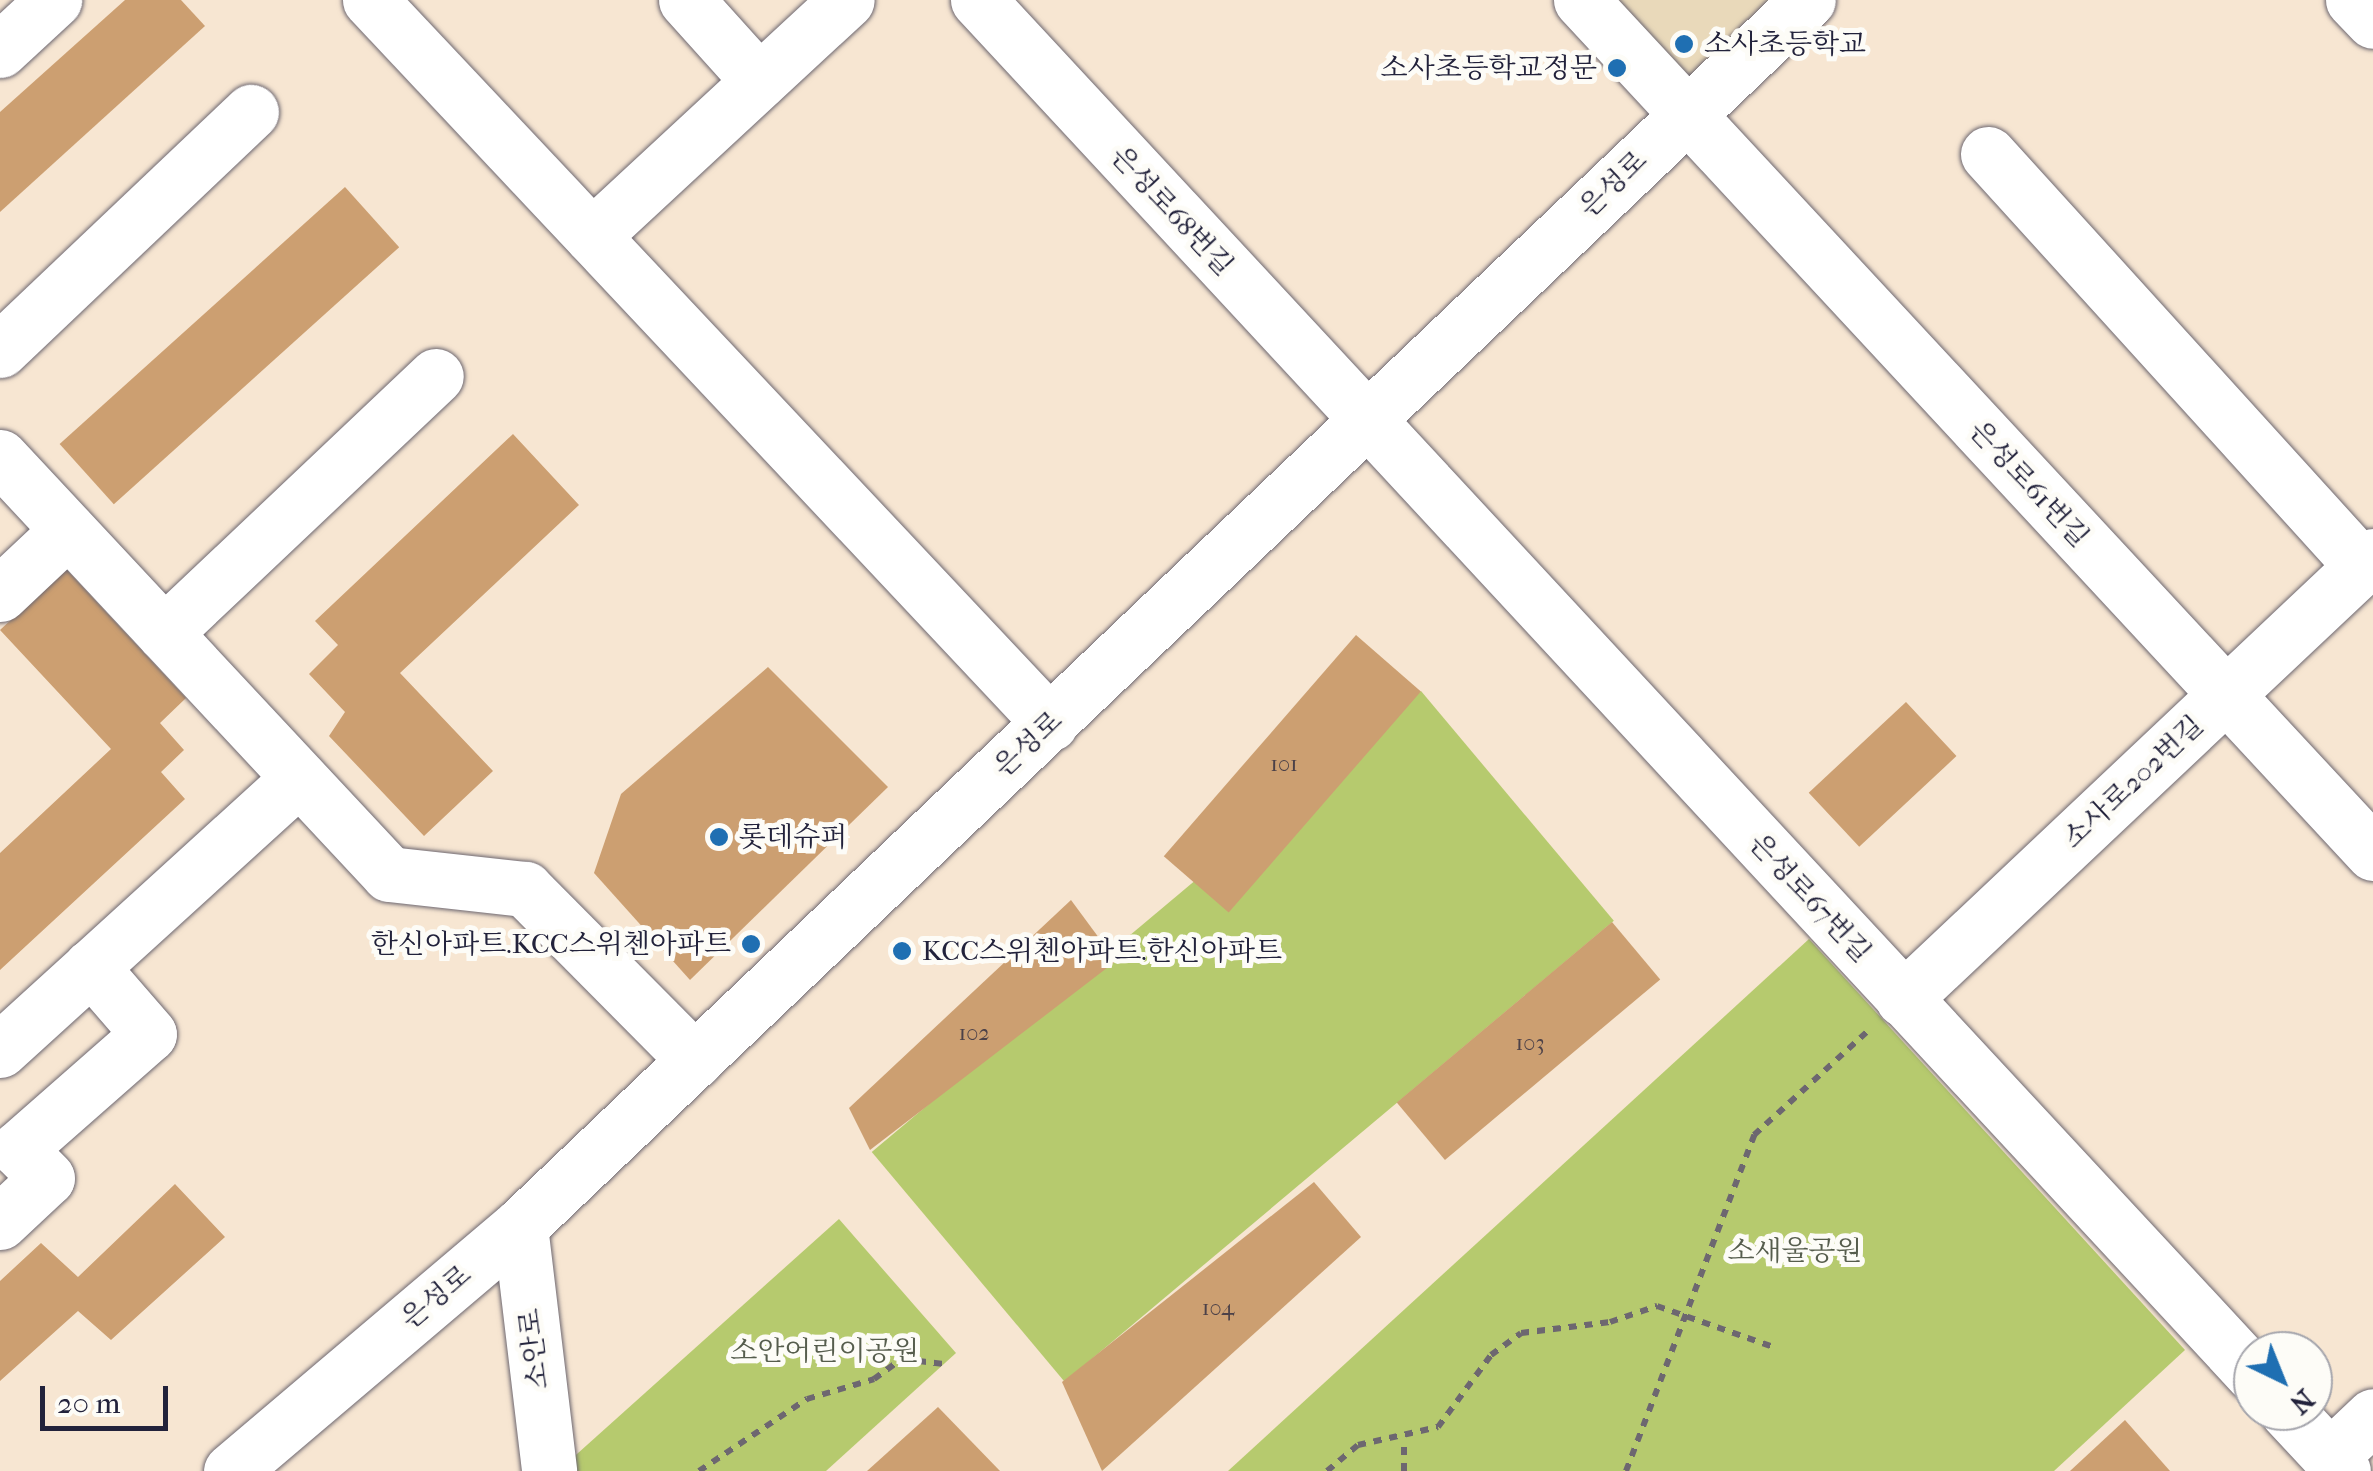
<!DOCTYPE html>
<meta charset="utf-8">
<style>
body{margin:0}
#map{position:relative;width:2373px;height:1471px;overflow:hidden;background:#f7e6d2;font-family:"IM FELL French Canon","Noto Serif KR",serif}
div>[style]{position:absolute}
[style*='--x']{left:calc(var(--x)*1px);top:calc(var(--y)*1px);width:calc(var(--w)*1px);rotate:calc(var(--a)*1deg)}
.built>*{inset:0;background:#e9d9ba}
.green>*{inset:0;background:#b6ca6e;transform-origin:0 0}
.building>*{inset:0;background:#cc9f71;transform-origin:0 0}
.path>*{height:6px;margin-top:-3px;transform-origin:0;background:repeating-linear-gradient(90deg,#6d6770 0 8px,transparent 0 16px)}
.roads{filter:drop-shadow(0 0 2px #6d6770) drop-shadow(0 0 2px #6d6770)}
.minor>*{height:55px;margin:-27.5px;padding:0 27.5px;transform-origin:27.5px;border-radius:27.5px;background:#fff}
.dots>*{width:28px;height:28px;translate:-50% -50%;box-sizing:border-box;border:5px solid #fdfcf7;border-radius:50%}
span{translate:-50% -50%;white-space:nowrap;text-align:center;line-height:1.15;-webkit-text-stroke:10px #fdfcf7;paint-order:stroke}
.number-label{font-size:22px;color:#4c4148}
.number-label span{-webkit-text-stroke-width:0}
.poi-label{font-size:28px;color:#22223b}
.left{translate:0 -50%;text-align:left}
.right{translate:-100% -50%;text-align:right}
.street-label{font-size:28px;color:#22223b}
.park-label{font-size:28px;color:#565d4d}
.north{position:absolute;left:2233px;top:1331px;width:100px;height:100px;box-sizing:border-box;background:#fdfcf7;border:2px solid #a5a5ac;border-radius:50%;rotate:137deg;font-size:28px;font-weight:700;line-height:40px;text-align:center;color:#22223b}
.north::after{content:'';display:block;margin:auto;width:35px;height:45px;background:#1f6fb2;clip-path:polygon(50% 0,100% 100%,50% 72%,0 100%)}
.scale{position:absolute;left:40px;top:1386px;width:128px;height:45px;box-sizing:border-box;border:5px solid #22223b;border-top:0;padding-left:12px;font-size:30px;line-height:35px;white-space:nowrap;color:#22223b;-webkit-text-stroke:8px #fdfcf7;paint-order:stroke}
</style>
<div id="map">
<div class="built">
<div style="clip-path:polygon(1601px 0,1773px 0,1682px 87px)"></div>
</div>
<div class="green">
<div style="left:1421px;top:691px;width:300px;height:717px;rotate:50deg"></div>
<div style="clip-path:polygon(1809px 939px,2185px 1350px,2054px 1471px,1228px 1471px)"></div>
<div style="clip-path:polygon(839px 1219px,956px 1353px,826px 1471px,558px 1471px)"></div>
</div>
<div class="building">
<div style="clip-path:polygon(125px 0,181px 0,205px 26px,0 212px,0 112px)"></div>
<div style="left:345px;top:187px;width:81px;height:384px;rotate:48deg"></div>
<div style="clip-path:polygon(513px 434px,579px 505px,400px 673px,493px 771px,424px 836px,329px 736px,345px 712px,309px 674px,338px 645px,315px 621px)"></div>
<div style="clip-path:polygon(66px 569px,186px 698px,160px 723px,184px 750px,161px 772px,185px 799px,0 970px,0 853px,111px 749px,0 630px)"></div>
<div style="left:1356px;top:635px;width:86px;height:293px;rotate:41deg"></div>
<div style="clip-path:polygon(768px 667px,888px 787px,690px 980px,594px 873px,621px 794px)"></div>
<div style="left:1906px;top:702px;width:74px;height:133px;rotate:47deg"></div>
<div style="clip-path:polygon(1071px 900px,1116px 961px,870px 1150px,849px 1108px)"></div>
<div style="left:1612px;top:922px;width:75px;height:281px;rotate:50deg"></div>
<div style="clip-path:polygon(1314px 1182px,1361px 1237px,1102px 1471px,1062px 1382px)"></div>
<div style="clip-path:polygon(175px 1184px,225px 1237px,111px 1340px,78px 1311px,0 1381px,0 1281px,41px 1243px,78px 1277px)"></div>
<div style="clip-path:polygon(938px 1407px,1000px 1471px,867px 1471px)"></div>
<div style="clip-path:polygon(2125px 1420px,2170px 1471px,2070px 1471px)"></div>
</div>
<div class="path">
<div style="--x:699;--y:1471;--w:130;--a:-33.7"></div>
<div style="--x:807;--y:1399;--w:70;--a:-16.6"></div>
<div style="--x:874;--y:1379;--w:34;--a:-36"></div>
<div style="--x:902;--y:1359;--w:42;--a:6.8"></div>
<div style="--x:1327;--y:1471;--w:40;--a:-40"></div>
<div style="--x:1358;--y:1445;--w:82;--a:-12.7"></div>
<div style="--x:1438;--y:1427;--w:89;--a:-53.6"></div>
<div style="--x:1491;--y:1355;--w:37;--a:-36"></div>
<div style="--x:1521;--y:1333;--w:90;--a:-7"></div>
<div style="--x:1610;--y:1322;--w:50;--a:-18.8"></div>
<div style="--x:1657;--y:1306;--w:126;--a:19.4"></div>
<div style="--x:1404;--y:1471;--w:32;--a:-90"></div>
<div style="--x:1626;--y:1471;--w:360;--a:-69.1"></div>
<div style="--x:1754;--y:1135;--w:154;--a:-42.4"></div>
</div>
<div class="roads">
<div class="minor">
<div style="--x:370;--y:0;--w:993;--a:46.76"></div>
<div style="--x:686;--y:0;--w:109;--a:48"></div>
<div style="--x:978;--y:0;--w:1874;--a:47.14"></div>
<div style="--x:1581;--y:0;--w:1164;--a:47.12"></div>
<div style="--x:2353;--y:0;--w:29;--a:46"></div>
<div style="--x:0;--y:50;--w:74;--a:-42.8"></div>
<div style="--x:1988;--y:154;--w:556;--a:47.77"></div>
<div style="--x:592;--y:236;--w:347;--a:-42.8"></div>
<div style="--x:0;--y:350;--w:346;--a:-43.5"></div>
<div style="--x:0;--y:457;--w:570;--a:46.99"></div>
<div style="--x:389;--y:874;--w:137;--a:6.3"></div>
<div style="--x:525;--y:889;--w:241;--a:45.2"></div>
<div style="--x:0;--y:594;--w:93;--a:-43.3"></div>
<div style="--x:164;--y:633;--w:374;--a:-43.4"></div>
<div style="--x:1903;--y:999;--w:646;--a:-43.31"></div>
<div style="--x:0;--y:1050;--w:404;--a:-42.3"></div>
<div style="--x:0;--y:1222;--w:64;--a:-43.1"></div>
<div style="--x:47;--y:1178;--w:41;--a:-135"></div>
<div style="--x:18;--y:1149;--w:174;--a:-41.3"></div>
<div style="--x:149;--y:1034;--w:89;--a:-130.9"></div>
<div style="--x:520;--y:1226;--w:247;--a:83.2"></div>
<div style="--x:2287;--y:1411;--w:82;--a:47"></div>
<div style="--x:2330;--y:1457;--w:59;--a:-43.6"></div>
<div style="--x:231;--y:1471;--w:379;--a:-40.3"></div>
<div style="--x:520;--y:1226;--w:1778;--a:-43.59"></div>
</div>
</div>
<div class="dots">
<div style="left:1684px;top:44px;background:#1f6fb2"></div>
<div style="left:1617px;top:68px;background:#1f6fb2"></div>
<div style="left:719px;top:837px;background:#1f6fb2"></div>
<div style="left:751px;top:944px;background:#1f6fb2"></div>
<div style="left:902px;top:951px;background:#1f6fb2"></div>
</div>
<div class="number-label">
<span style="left:1284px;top:765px">101</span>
<span style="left:974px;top:1034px">102</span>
<span style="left:1530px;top:1044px">103</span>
<span style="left:1218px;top:1309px">104</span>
</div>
<div class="poi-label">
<span class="left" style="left:1704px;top:44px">소사초등학교</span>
<span class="right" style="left:1597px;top:68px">소사초등학교정문</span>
<span class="left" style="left:739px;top:837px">롯데슈퍼</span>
<span class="right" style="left:731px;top:944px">한신아파트.KCC스위첸아파트</span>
<span class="left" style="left:922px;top:951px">KCC스위첸아파트.한신아파트</span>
</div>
<div class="street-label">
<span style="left:1613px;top:184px;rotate:-44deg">은성로</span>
<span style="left:1172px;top:211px;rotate:47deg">은성로68번길</span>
<span style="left:2029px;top:484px;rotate:47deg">은성로61번길</span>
<span style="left:1028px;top:744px;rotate:-43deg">은성로</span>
<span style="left:2133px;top:782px;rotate:-43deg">소사로202번길</span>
<span style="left:1810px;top:898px;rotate:47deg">은성로67번길</span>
<span style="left:436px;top:1297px;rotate:-40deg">은성로</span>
<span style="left:534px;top:1349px;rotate:-97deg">소안로</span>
</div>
<div class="park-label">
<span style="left:1795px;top:1251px">소새울공원</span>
<span style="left:825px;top:1351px">소안어린이공원</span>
</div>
<div class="north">N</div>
<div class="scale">20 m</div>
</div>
